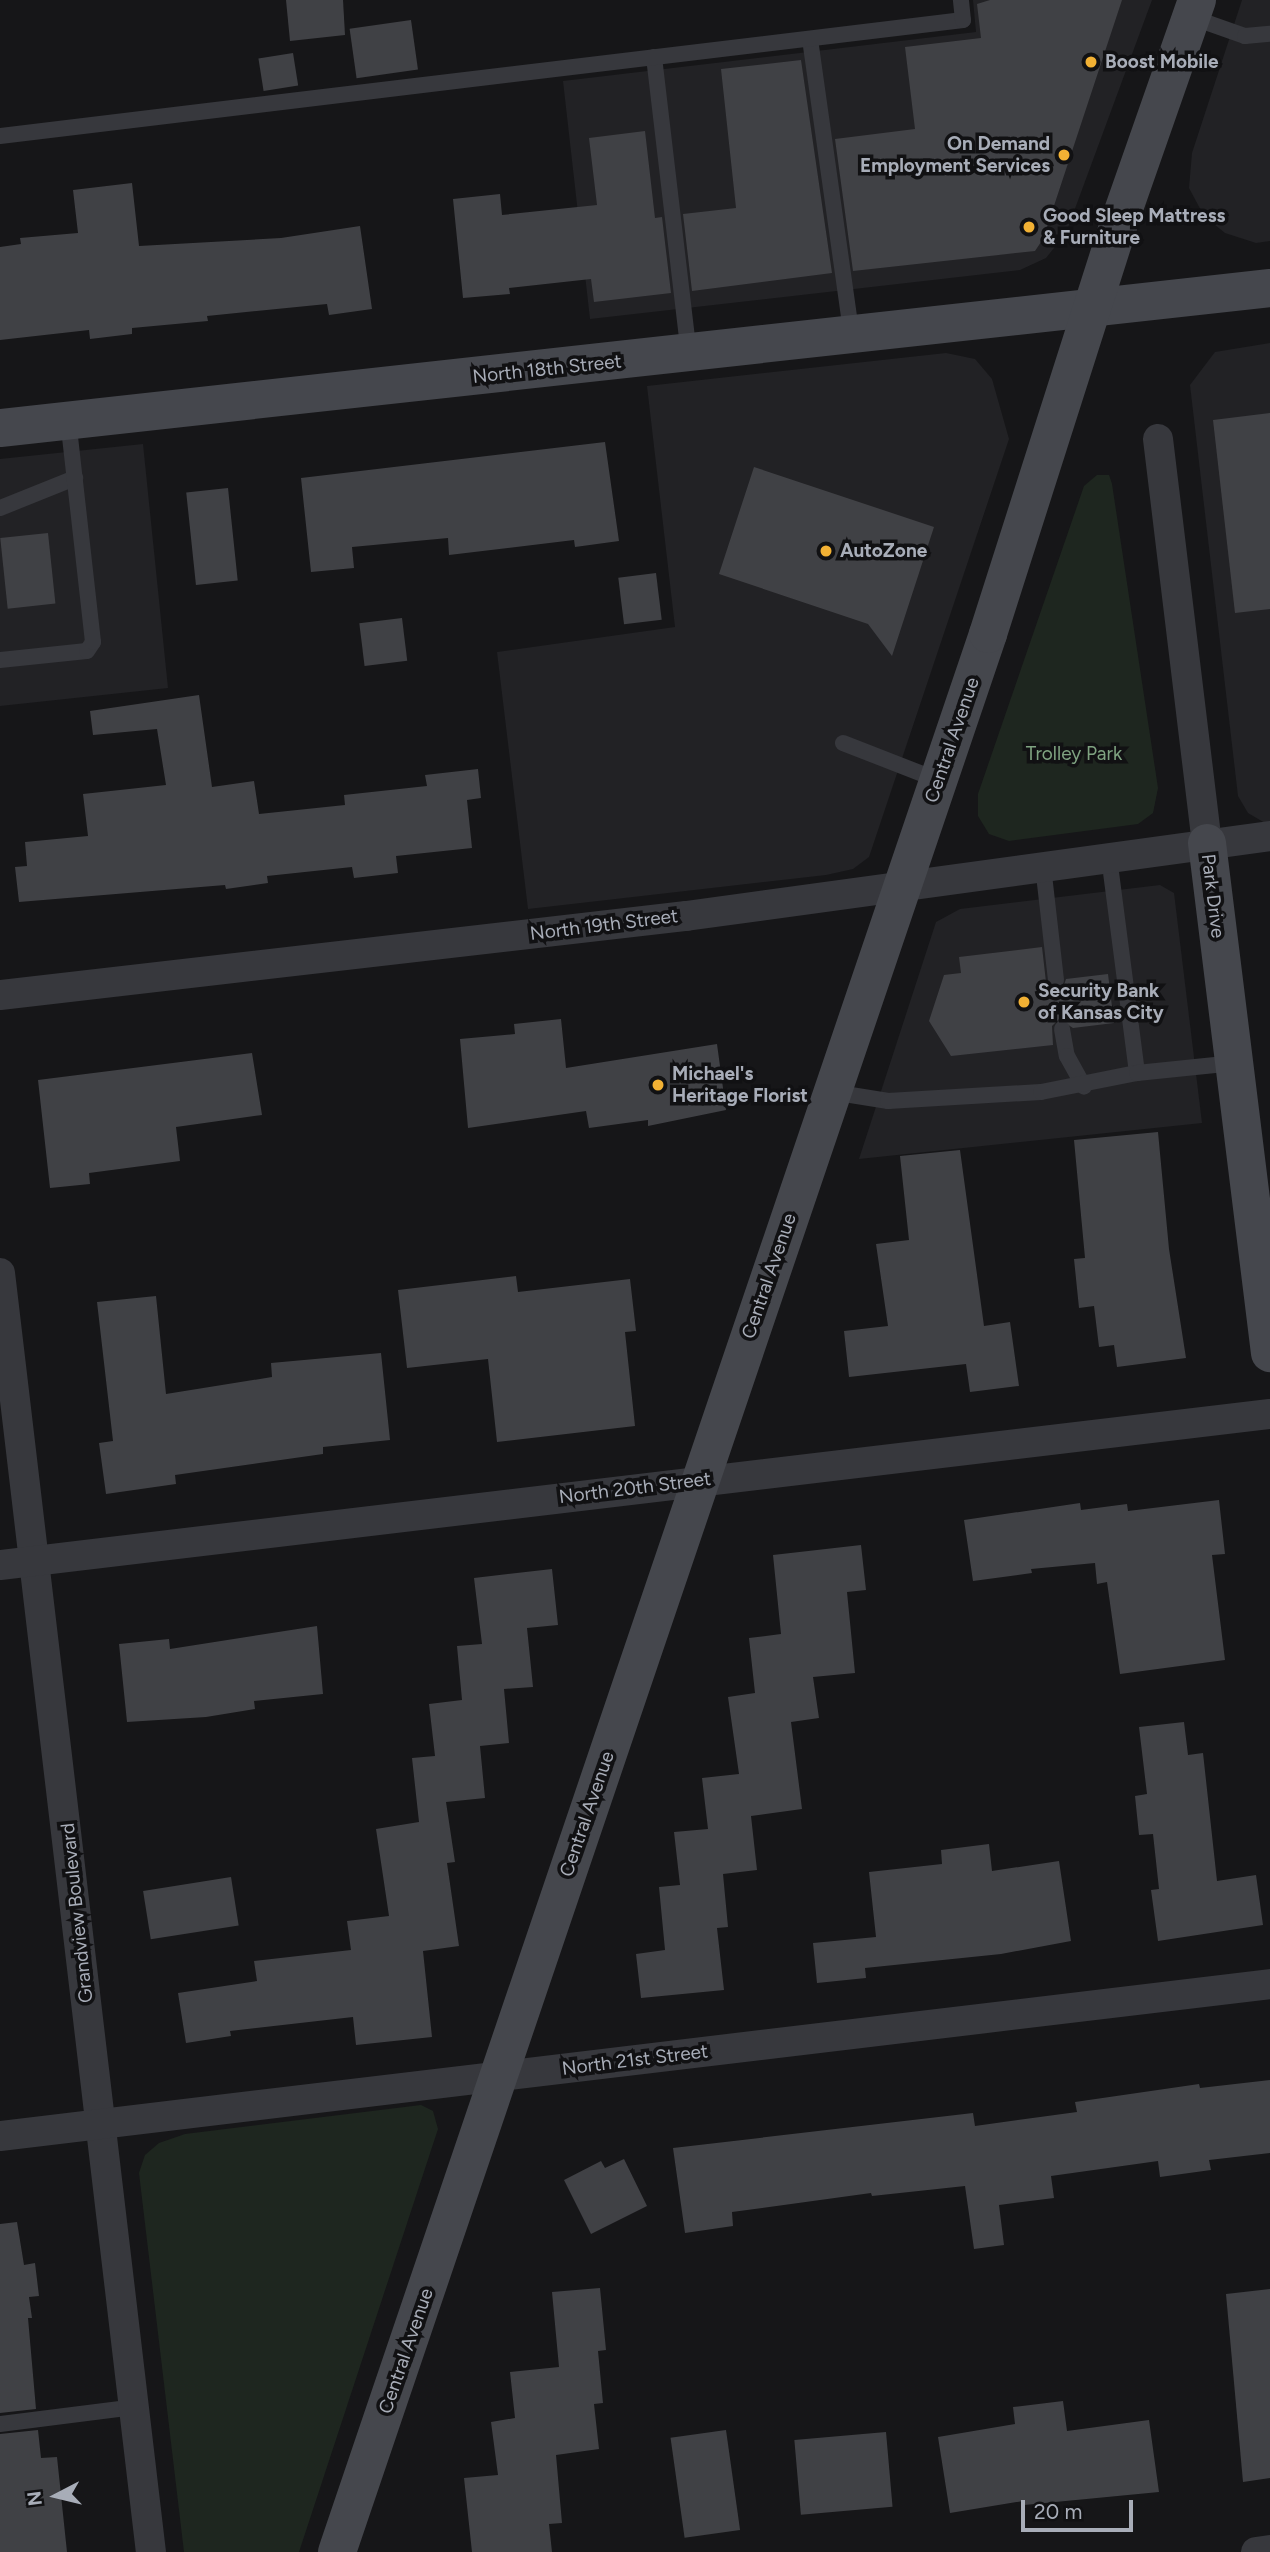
<!DOCTYPE html>
<style>
body{margin:0}
#map{position:relative;width:1270px;height:2552px;overflow:hidden;background:#161618;font-family:Figtree,sans-serif}
div>[style]{position:absolute}
[style*='--x']{left:calc(var(--x)*1px);top:calc(var(--y)*1px);width:calc(var(--w)*1px);rotate:calc(var(--a)*1deg)}
.built>*{inset:0;background:#222225}
.green>*{inset:0;background:#1e261f}
.building>*{inset:0;background:#404145;transform-origin:0 0}
.lane>*{height:16px;margin:-8px;padding:0 8px;transform-origin:8px;border-radius:8px;background:#37383d}
.street>*{height:30px;margin:-15px;padding:0 15px;transform-origin:15px;border-radius:15px;background:#37383d}
.secondary>*{height:38px;margin:-19px;padding:0 19px;transform-origin:19px;border-radius:19px;background:#45474d}
.dots>*{width:19px;height:19px;translate:-50% -50%;box-sizing:border-box;border:4px solid #111113;border-radius:50%}
span{translate:-50% -50%;white-space:nowrap;text-align:center;line-height:1.15;-webkit-text-stroke:7px #111113;paint-order:stroke}
.poi-label{font-size:19px;color:#a8adb8;font-weight:700}
.left{translate:0 -50%;text-align:left}
.right{translate:-100% -50%;text-align:right}
.street-label{font-size:19px;color:#a8adb8}
.park-label{font-size:19px;color:#7fa381}
.north{position:absolute;left:21px;top:2461px;width:70px;height:70px;-webkit-text-stroke:5px #111113;paint-order:stroke;rotate:263deg;font-size:19px;font-weight:700;line-height:28px;text-align:center;color:#a8adb8}
.north::after{content:'';display:block;margin:auto;width:24px;height:32px;background:#a8adb8;clip-path:polygon(50% 0,100% 100%,50% 72%,0 100%)}
.scale{position:absolute;left:1021px;top:2500px;width:112px;height:32px;box-sizing:border-box;border:4px solid #a8adb8;border-top:0;padding-left:9px;font-size:21px;line-height:24px;white-space:nowrap;color:#a8adb8;-webkit-text-stroke:5px #111113;paint-order:stroke}
</style>
<div id="map">
<div class="built">
<div style="clip-path:polygon(973px 0,1152px 0,1066px 233px,1046px 258px,1020px 270px,590px 319px,563px 81px,976px 32px)"></div>
<div style="clip-path:polygon(1242px 0,1270px 0,1270px 241px,1256px 243px,1225px 233px,1204px 216px,1189px 188px,1192px 153px)"></div>
<div style="clip-path:polygon(1270px 343px,1270px 822px,1265px 823px,1248px 813px,1238px 796px,1190px 385px,1215px 352px)"></div>
<div style="clip-path:polygon(946px 353px,975px 359px,992px 379px,1009px 439px,869px 857px,853px 869px,826px 875px,528px 909px,497px 652px,675px 627px,647px 386px)"></div>
<div style="clip-path:polygon(143px 444px,168px 688px,0 706px,0 459px)"></div>
<div style="clip-path:polygon(1160px 885px,1174px 893px,1202px 1123px,859px 1159px,936px 922px,960px 909px)"></div>
</div>
<div class="green">
<div style="clip-path:polygon(1097px 475px,1109px 475px,1112px 484px,1158px 788px,1153px 813px,1138px 824px,1009px 841px,989px 834px,978px 816px,978px 794px,1084px 486px)"></div>
<div style="clip-path:polygon(421px 2105px,433px 2111px,438px 2129px,299px 2552px,184px 2552px,139px 2173px,145px 2155px,159px 2143px,185px 2134px)"></div>
</div>
<div class="building">
<div style="clip-path:polygon(286px 0,343px 0,345px 35px,290px 41px)"></div>
<div style="clip-path:polygon(990px 0,1122px 0,1043px 239px,1035px 251px,853px 271px,835px 139px,915px 129px,905px 47px,981px 38px,977px 4px)"></div>
<div style="left:411px;top:20px;width:50px;height:62px;rotate:82deg"></div>
<div style="left:293px;top:53px;width:33px;height:35px;rotate:81deg"></div>
<div style="clip-path:polygon(801px 60px,832px 273px,692px 291px,683px 214px,736px 208px,721px 69px)"></div>
<div style="clip-path:polygon(645px 131px,655px 218px,662px 217px,671px 293px,594px 302px,591px 279px,509px 288px,510px 294px,463px 298px,453px 199px,500px 194px,502px 215px,597px 205px,589px 138px)"></div>
<div style="clip-path:polygon(132px 183px,139px 246px,281px 238px,360px 226px,372px 309px,329px 315px,327px 304px,207px 316px,208px 321px,132px 328px,132px 334px,90px 339px,89px 330px,0 340px,0 247px,21px 244px,20px 238px,78px 233px,73px 190px)"></div>
<div style="clip-path:polygon(1270px 413px,1270px 609px,1235px 613px,1213px 420px)"></div>
<div style="clip-path:polygon(605px 442px,619px 541px,575px 547px,574px 540px,449px 555px,448px 538px,352px 547px,354px 568px,311px 572px,301px 478px)"></div>
<div style="clip-path:polygon(754px 467px,934px 527px,892px 656px,868px 624px,719px 574px)"></div>
<div style="left:228px;top:488px;width:93px;height:42px;rotate:84deg"></div>
<div style="left:48px;top:533px;width:71px;height:48px;rotate:84deg"></div>
<div style="left:656px;top:573px;width:47px;height:38px;rotate:83deg"></div>
<div style="left:402px;top:618px;width:43px;height:43px;rotate:83deg"></div>
<div style="clip-path:polygon(199px 695px,212px 787px,254px 781px,259px 814px,345px 805px,344px 795px,427px 786px,425px 775px,478px 769px,481px 798px,467px 800px,472px 848px,396px 856px,398px 873px,354px 878px,352px 867px,267px 876px,268px 883px,226px 889px,225px 885px,19px 902px,15px 867px,27px 866px,25px 842px,88px 836px,83px 794px,166px 785px,157px 729px,93px 735px,90px 711px)"></div>
<div style="clip-path:polygon(1042px 947px,1046px 982px,1052px 990px,1063px 988px,1066px 979px,1108px 974px,1114px 1023px,1073px 1028px,1059px 1019px,1052px 1026px,1053px 1045px,951px 1056px,929px 1021px,944px 975px,961px 973px,959px 957px)"></div>
<div style="clip-path:polygon(561px 1019px,566px 1068px,717px 1044px,726px 1110px,648px 1126px,648px 1120px,589px 1128px,586px 1111px,468px 1128px,460px 1039px,515px 1034px,514px 1024px)"></div>
<div style="clip-path:polygon(252px 1053px,262px 1115px,176px 1127px,180px 1161px,89px 1173px,90px 1184px,50px 1188px,38px 1080px)"></div>
<div style="clip-path:polygon(1158px 1132px,1169px 1249px,1186px 1358px,1117px 1367px,1114px 1345px,1099px 1347px,1094px 1306px,1079px 1308px,1074px 1259px,1085px 1258px,1074px 1140px)"></div>
<div style="clip-path:polygon(960px 1150px,984px 1326px,1010px 1322px,1019px 1386px,970px 1392px,966px 1364px,849px 1377px,844px 1331px,888px 1326px,876px 1244px,909px 1240px,900px 1156px)"></div>
<div style="clip-path:polygon(516px 1276px,518px 1292px,630px 1279px,636px 1331px,625px 1332px,635px 1426px,497px 1442px,488px 1359px,407px 1368px,398px 1290px)"></div>
<div style="clip-path:polygon(156px 1296px,166px 1394px,272px 1377px,271px 1363px,381px 1353px,390px 1440px,323px 1447px,323px 1454px,175px 1475px,176px 1484px,106px 1494px,99px 1443px,113px 1441px,97px 1302px)"></div>
<div style="clip-path:polygon(1219px 1500px,1225px 1554px,1212px 1555px,1225px 1660px,1120px 1674px,1107px 1582px,1097px 1584px,1095px 1563px,1031px 1569px,1032px 1573px,973px 1581px,964px 1520px,1080px 1503px,1081px 1510px,1127px 1504px,1128px 1511px)"></div>
<div style="clip-path:polygon(861px 1545px,866px 1590px,847px 1592px,855px 1673px,813px 1677px,819px 1718px,791px 1722px,802px 1809px,751px 1816px,757px 1870px,723px 1874px,728px 1927px,717px 1928px,724px 1990px,641px 1998px,636px 1954px,665px 1950px,659px 1887px,680px 1885px,674px 1832px,708px 1829px,702px 1778px,739px 1774px,728px 1697px,755px 1693px,749px 1638px,781px 1634px,773px 1555px)"></div>
<div style="clip-path:polygon(552px 1569px,558px 1625px,527px 1628px,533px 1687px,504px 1689px,509px 1743px,480px 1746px,485px 1798px,446px 1802px,455px 1862px,447px 1863px,459px 1946px,423px 1951px,432px 2037px,356px 2045px,353px 2017px,230px 2031px,231px 2036px,186px 2043px,178px 1993px,257px 1981px,254px 1961px,351px 1950px,347px 1921px,389px 1916px,376px 1829px,419px 1822px,412px 1758px,435px 1756px,429px 1704px,462px 1700px,457px 1646px,482px 1644px,474px 1578px)"></div>
<div style="clip-path:polygon(317px 1626px,323px 1694px,254px 1701px,255px 1709px,206px 1717px,127px 1722px,119px 1644px,169px 1639px,170px 1649px)"></div>
<div style="clip-path:polygon(1184px 1722px,1188px 1755px,1203px 1753px,1217px 1881px,1256px 1875px,1263px 1925px,1158px 1941px,1151px 1890px,1159px 1889px,1153px 1834px,1139px 1835px,1135px 1796px,1147px 1794px,1139px 1727px)"></div>
<div style="clip-path:polygon(989px 1844px,992px 1871px,1059px 1861px,1071px 1941px,1001px 1954px,865px 1968px,866px 1978px,817px 1983px,813px 1943px,876px 1937px,869px 1872px,942px 1864px,941px 1850px)"></div>
<div style="left:231px;top:1877px;width:49px;height:89px;rotate:81deg"></div>
<div style="clip-path:polygon(1270px 2080px,1270px 2153px,1209px 2160px,1211px 2170px,1160px 2177px,1158px 2161px,1051px 2176px,1054px 2198px,999px 2205px,1004px 2245px,974px 2249px,965px 2186px,872px 2196px,871px 2193px,732px 2212px,733px 2226px,685px 2233px,673px 2148px,973px 2113px,975px 2126px,1077px 2112px,1075px 2102px,1199px 2084px,1200px 2088px)"></div>
<div style="clip-path:polygon(624px 2159px,647px 2206px,591px 2234px,564px 2180px,601px 2161px,605px 2168px)"></div>
<div style="clip-path:polygon(17px 2222px,24px 2265px,35px 2263px,39px 2296px,29px 2297px,32px 2318px,28px 2318px,36px 2409px,0 2413px,0 2224px)"></div>
<div style="clip-path:polygon(600px 2288px,606px 2350px,598px 2351px,603px 2403px,594px 2404px,599px 2449px,556px 2455px,562px 2523px,549px 2524px,552px 2552px,472px 2552px,464px 2478px,498px 2475px,491px 2422px,515px 2418px,510px 2372px,559px 2367px,552px 2292px)"></div>
<div style="clip-path:polygon(1270px 2289px,1270px 2478px,1243px 2482px,1226px 2294px)"></div>
<div style="clip-path:polygon(1063px 2401px,1067px 2431px,1149px 2420px,1159px 2492px,1024px 2505px,1023px 2501px,950px 2513px,938px 2437px,1015px 2424px,1013px 2407px)"></div>
<div style="clip-path:polygon(38px 2430px,41px 2458px,57px 2457px,67px 2552px,0 2552px,0 2434px)"></div>
<div style="left:726px;top:2430px;width:101px;height:56px;rotate:82deg"></div>
<div style="left:886px;top:2432px;width:75px;height:92px;rotate:85deg"></div>
</div>
<div class="lane">
<div style="--x:1191;--y:17;--w:57;--a:19.4"></div>
<div style="--x:1245;--y:36;--w:25;--a:-5"></div>
<div style="--x:810;--y:39;--w:300;--a:82"></div>
<div style="--x:654;--y:57;--w:298;--a:83.3"></div>
<div style="--x:0;--y:136;--w:970;--a:-6.87"></div>
<div style="--x:963;--y:20;--w:20;--a:-96"></div>
<div style="--x:0;--y:508;--w:81;--a:-21.8"></div>
<div style="--x:0;--y:660;--w:87;--a:-5.9"></div>
<div style="--x:87;--y:651;--w:11;--a:-56"></div>
<div style="--x:93;--y:642;--w:223;--a:-96.4"></div>
<div style="--x:843;--y:743;--w:102;--a:21.3"></div>
<div style="--x:1109;--y:857;--w:218;--a:82.6"></div>
<div style="--x:1043;--y:866;--w:115;--a:83.5"></div>
<div style="--x:1062;--y:1029;--w:27;--a:80"></div>
<div style="--x:1067;--y:1056;--w:35;--a:61"></div>
<div style="--x:832;--y:1092;--w:57;--a:9.1"></div>
<div style="--x:888;--y:1101;--w:153;--a:-3.4"></div>
<div style="--x:1041;--y:1092;--w:98;--a:-11.2"></div>
<div style="--x:1137;--y:1073;--w:98;--a:-5.9"></div>
<div style="--x:0;--y:2424;--w:135;--a:-7.2"></div>
</div>
<div class="street">
<div style="--x:1158;--y:439;--w:407;--a:83.1"></div>
<div style="--x:0;--y:995;--w:691;--a:-6.57"></div>
<div style="--x:686;--y:916;--w:589;--a:-7.8"></div>
<div style="--x:0;--y:1273;--w:1288;--a:83.27"></div>
<div style="--x:0;--y:1565;--w:1279;--a:-6.78"></div>
<div style="--x:0;--y:2136;--w:1279;--a:-6.82"></div>
<div style="--x:1256;--y:2552;--w:14;--a:-8"></div>
</div>
<div class="secondary">
<div style="--x:0;--y:428;--w:1278;--a:-6.29"></div>
<div style="--x:1207;--y:843;--w:514;--a:82.96"></div>
<div style="--x:337;--y:2552;--w:2025;--a:-71.25"></div>
<div style="--x:988;--y:634;--w:435;--a:-72.3"></div>
<div style="--x:1120;--y:220;--w:233;--a:-70.7"></div>
</div>
<div class="dots">
<div style="left:1091px;top:62px;background:#f2b134"></div>
<div style="left:1064px;top:155px;background:#f2b134"></div>
<div style="left:1029px;top:227px;background:#f2b134"></div>
<div style="left:826px;top:551px;background:#f2b134"></div>
<div style="left:1024px;top:1002px;background:#f2b134"></div>
<div style="left:658px;top:1085px;background:#f2b134"></div>
</div>
<div class="poi-label">
<span class="left" style="left:1105px;top:62px">Boost Mobile</span>
<span class="right" style="left:1050px;top:155px">On Demand<br>Employment Services</span>
<span class="left" style="left:1043px;top:227px">Good Sleep Mattress<br>&amp; Furniture</span>
<span class="left" style="left:840px;top:551px">AutoZone</span>
<span class="left" style="left:1038px;top:1002px">Security Bank<br>of Kansas City</span>
<span class="left" style="left:672px;top:1085px">Michael's<br>Heritage Florist</span>
</div>
<div class="street-label">
<span style="left:547px;top:369px;rotate:-6deg">North 18th Street</span>
<span style="left:952px;top:740px;rotate:-71deg">Central Avenue</span>
<span style="left:1213px;top:896px;rotate:83deg">Park Drive</span>
<span style="left:604px;top:925px;rotate:-7deg">North 19th Street</span>
<span style="left:769px;top:1276px;rotate:-71deg">Central Avenue</span>
<span style="left:635px;top:1488px;rotate:-7deg">North 20th Street</span>
<span style="left:587px;top:1814px;rotate:-71deg">Central Avenue</span>
<span style="left:77px;top:1913px;rotate:-96deg">Grandview Boulevard</span>
<span style="left:635px;top:2060px;rotate:-7deg">North 21st Street</span>
<span style="left:406px;top:2351px;rotate:-71deg">Central Avenue</span>
</div>
<div class="park-label">
<span style="left:1074px;top:754px">Trolley Park</span>
</div>
<div class="north">N</div>
<div class="scale">20 m</div>
</div>
